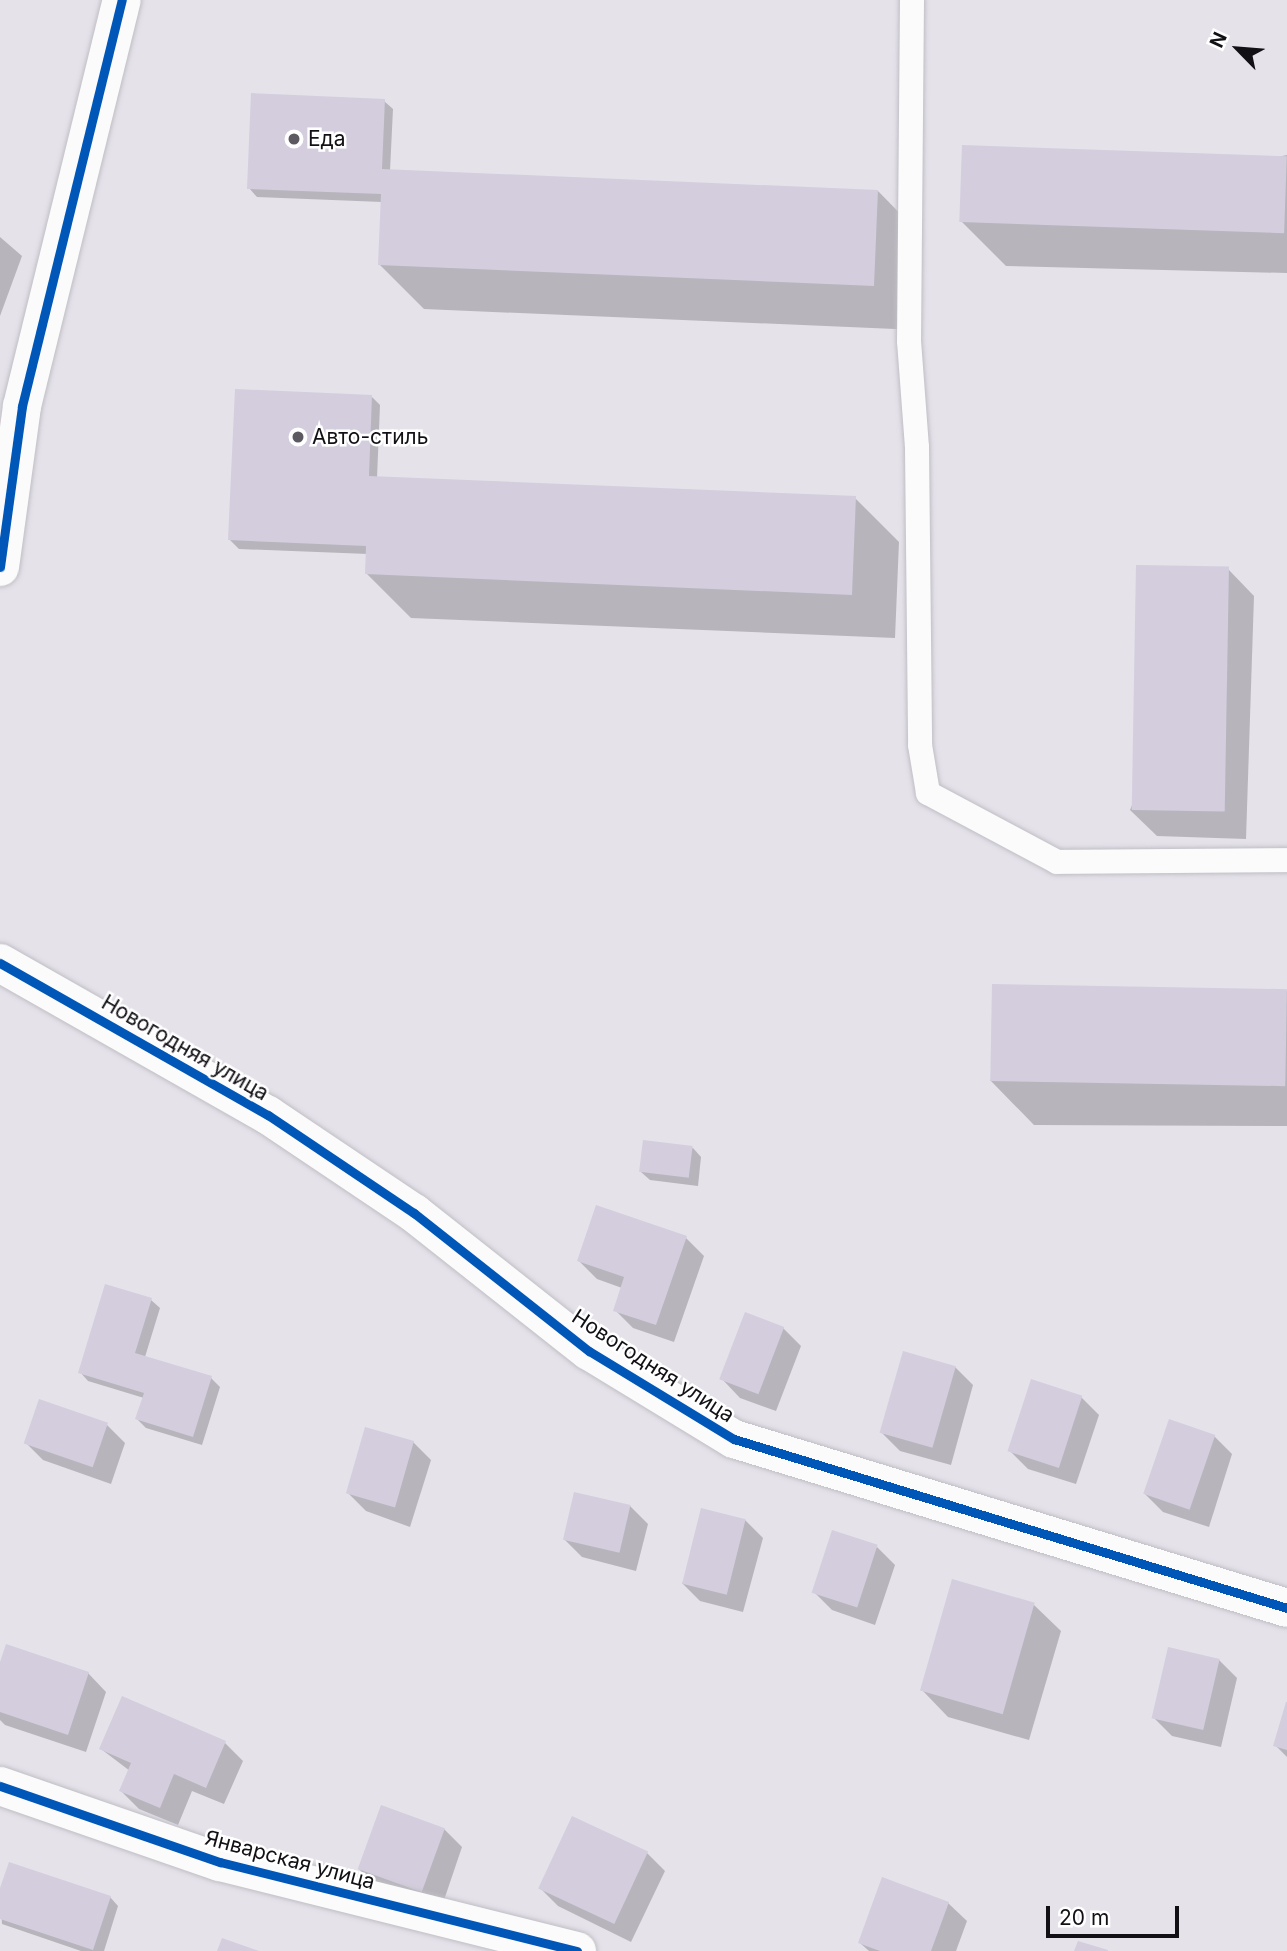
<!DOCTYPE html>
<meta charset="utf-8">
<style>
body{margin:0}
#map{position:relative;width:1287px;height:1951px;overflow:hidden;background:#e5e2ea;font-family:Inter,sans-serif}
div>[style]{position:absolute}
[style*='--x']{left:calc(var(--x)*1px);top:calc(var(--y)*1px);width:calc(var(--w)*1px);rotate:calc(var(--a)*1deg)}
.shadow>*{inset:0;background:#0003}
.building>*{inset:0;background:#d3cddd;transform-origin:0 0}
.roads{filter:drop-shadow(0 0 2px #c0bec4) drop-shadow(0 0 2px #c0bec4)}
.service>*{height:24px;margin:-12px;padding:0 12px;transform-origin:12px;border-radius:12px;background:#fbfbfc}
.minor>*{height:38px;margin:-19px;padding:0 19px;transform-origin:19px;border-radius:19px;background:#fbfbfc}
.cycleway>*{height:9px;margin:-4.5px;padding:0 4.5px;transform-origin:4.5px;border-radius:4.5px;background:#0057b8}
.dots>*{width:19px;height:19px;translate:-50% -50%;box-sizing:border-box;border:4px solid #fff;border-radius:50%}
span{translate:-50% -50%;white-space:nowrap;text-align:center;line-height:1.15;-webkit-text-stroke:5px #fff;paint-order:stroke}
.poi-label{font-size:21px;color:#121015}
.left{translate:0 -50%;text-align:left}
.street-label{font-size:21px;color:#121015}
.north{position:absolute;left:1203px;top:14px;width:70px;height:70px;-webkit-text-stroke:5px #fff;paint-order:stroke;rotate:295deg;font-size:19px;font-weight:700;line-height:28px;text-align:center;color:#121015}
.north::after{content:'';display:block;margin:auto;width:24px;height:32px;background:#121015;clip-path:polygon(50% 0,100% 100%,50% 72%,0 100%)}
.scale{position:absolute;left:1046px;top:1906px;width:133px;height:32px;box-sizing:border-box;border:4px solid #121015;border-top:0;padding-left:9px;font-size:21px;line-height:24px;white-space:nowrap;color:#121015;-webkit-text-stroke:5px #fff;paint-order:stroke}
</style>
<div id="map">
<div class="shadow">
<div style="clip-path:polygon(384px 101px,393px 109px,390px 171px,878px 191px,922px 236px,918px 330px,424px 309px,380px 265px,382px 202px,257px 197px,249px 188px)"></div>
<div style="clip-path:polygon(1287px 155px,1287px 273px,1006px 266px,962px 222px)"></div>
<div style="clip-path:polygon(0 237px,22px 256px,0 316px)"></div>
<div style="clip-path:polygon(372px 397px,380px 405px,377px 478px,855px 498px,899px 542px,895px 638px,411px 618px,367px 574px,368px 554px,239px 549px,230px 540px)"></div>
<div style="clip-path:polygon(1228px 569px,1254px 596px,1246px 839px,1157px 836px,1130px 810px)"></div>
<div style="clip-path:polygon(1287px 991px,1287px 1126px,1034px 1125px,990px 1080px)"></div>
<div style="clip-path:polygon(693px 1148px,701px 1157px,698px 1186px,650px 1180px,641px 1172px)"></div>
<div style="clip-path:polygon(686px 1238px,704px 1256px,674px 1342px,633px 1328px,615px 1310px,622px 1288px,597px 1279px,579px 1261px)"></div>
<div style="clip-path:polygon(151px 1300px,160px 1308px,145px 1357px,211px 1378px,220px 1387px,202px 1445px,146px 1428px,137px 1419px,144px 1398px,88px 1381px,80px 1372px)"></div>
<div style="clip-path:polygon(783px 1328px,801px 1346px,776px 1411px,740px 1398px,722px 1379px)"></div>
<div style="clip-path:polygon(955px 1367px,973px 1385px,951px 1465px,900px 1451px,882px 1433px)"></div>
<div style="clip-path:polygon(1081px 1397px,1099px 1415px,1076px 1484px,1028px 1469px,1010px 1451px)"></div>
<div style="clip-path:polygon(107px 1425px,125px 1443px,111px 1484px,43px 1460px,25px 1442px)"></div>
<div style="clip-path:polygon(1214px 1436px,1232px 1454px,1209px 1527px,1163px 1512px,1145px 1494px)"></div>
<div style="clip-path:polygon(413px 1442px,431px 1460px,410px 1527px,366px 1511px,348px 1493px)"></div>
<div style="clip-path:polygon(630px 1506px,648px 1524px,636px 1571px,582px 1557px,564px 1539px)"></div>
<div style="clip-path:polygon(745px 1520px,763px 1538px,743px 1612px,700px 1601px,682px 1583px)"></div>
<div style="clip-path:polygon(877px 1547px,895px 1565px,875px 1625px,832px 1610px,814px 1592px)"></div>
<div style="clip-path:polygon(1034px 1605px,1061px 1631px,1029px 1740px,948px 1717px,922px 1690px)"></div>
<div style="clip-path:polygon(1219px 1660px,1237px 1678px,1221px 1747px,1172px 1736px,1154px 1718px)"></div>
<div style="clip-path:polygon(0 1668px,88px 1673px,106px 1692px,86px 1752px,5px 1725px,0 1720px)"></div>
<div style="clip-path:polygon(1287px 1706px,1287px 1757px,1275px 1745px)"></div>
<div style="clip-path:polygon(225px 1743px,243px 1761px,224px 1804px,192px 1791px,178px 1825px,139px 1809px,121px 1791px,130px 1771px,101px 1749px)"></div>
<div style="clip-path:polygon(444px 1829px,462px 1847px,441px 1909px,377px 1887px,359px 1869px)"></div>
<div style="clip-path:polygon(647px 1853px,665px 1871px,631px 1942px,558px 1906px,540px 1888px)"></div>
<div style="clip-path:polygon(0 1893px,110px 1897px,118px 1906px,104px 1951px,81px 1951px,2px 1924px)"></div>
<div style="clip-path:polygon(948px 1903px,967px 1921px,956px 1951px,869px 1951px,860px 1943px)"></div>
</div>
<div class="building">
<div style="clip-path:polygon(251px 93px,385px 99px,382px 169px,878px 190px,874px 286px,378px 265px,381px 194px,247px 189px)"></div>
<div style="left:962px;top:145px;width:325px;height:77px;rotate:2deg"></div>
<div style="clip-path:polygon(235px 389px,372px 395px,369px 476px,856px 496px,852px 595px,365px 574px,366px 546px,228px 540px)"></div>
<div style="left:1136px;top:565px;width:93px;height:245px;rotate:1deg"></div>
<div style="left:992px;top:984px;width:295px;height:97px;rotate:1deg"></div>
<div style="left:643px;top:1140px;width:50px;height:32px;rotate:7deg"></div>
<div style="clip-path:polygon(596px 1205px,687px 1236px,656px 1325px,613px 1311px,624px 1277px,577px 1261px)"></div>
<div style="clip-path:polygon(105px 1284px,152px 1298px,135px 1353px,212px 1376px,193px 1437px,135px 1419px,144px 1393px,78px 1373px)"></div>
<div style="left:745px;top:1312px;width:42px;height:72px;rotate:21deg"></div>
<div style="left:903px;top:1351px;width:55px;height:85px;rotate:16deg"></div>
<div style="left:1031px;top:1379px;width:54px;height:76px;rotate:18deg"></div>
<div style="left:39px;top:1399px;width:73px;height:47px;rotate:19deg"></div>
<div style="left:1169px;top:1419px;width:49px;height:79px;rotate:19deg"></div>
<div style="left:365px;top:1427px;width:51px;height:69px;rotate:16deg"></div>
<div style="left:574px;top:1492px;width:58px;height:49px;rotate:13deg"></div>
<div style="left:701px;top:1508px;width:46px;height:78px;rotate:14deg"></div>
<div style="left:832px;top:1530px;width:48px;height:66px;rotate:18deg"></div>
<div style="left:952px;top:1579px;width:86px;height:116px;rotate:16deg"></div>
<div style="clip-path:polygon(6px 1644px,89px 1672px,68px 1735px,0 1712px,0 1662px)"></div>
<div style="left:1168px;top:1647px;width:53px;height:73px;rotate:13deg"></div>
<div style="clip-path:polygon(122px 1696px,226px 1741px,206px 1788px,174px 1774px,160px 1808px,119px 1791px,131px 1763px,99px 1749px)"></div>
<div style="clip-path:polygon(1286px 1702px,1287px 1702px,1287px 1750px,1273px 1746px)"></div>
<div style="left:381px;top:1805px;width:68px;height:68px;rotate:20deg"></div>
<div style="left:572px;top:1816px;width:84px;height:80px;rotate:25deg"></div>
<div style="clip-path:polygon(9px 1862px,111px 1896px,93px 1950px,0 1919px,0 1888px)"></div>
<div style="clip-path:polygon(882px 1877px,949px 1902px,931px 1951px,880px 1951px,858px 1943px)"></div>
<div style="clip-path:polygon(222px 1938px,259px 1951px,217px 1951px)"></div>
<div style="clip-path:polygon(1078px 1941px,1108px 1950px,1108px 1951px,1074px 1951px)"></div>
</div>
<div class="roads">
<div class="service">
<div style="--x:912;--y:0;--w:341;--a:90.5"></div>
<div style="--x:909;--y:341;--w:106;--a:85.7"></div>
<div style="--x:917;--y:447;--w:298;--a:89.4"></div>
<div style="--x:920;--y:745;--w:49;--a:80.5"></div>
<div style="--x:928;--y:793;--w:146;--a:28.1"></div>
<div style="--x:1057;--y:862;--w:230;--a:-0.5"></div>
</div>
<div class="minor">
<div style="--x:0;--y:567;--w:162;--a:-82.2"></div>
<div style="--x:22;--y:406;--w:418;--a:-76.2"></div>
<div style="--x:0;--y:963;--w:308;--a:29.6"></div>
<div style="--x:268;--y:1115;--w:176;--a:33.9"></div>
<div style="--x:414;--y:1213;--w:223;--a:38.3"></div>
<div style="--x:589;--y:1351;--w:170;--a:31.3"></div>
<div style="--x:734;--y:1439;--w:578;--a:16.99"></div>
<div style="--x:0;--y:1786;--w:233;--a:19.1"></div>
<div style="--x:220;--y:1862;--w:368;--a:14"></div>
</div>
</div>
<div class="cycleway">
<div style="--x:0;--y:567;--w:162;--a:-82.2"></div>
<div style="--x:22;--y:406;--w:418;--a:-76.2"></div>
<div style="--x:0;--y:963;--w:308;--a:29.6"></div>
<div style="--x:268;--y:1115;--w:176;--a:33.9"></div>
<div style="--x:414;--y:1213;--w:223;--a:38.3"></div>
<div style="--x:589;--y:1351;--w:170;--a:31.3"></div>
<div style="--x:734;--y:1439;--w:578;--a:16.99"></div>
<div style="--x:0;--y:1786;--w:233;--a:19.1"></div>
<div style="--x:220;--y:1862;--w:368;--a:14"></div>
</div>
<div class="dots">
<div style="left:294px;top:139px;background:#5c5a60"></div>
<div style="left:298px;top:437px;background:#5c5a60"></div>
</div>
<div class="poi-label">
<span class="left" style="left:308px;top:139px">Еда</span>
<span class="left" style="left:312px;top:437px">Авто-стиль</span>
</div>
<div class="street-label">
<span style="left:185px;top:1048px;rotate:30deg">Новогодняя улица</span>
<span style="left:653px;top:1366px;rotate:33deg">Новогодняя улица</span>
<span style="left:290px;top:1860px;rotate:15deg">Январская улица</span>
</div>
<div class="north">N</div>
<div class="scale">20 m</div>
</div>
